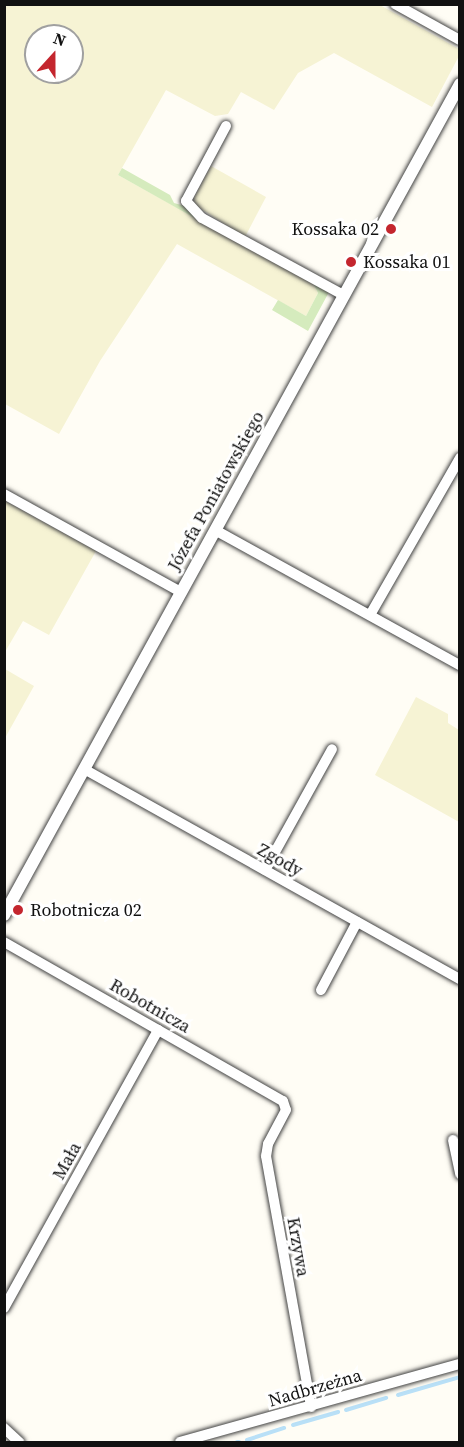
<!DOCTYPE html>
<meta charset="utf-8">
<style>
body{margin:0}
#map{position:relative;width:464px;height:1447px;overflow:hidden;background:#fffdf5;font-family:"Source Serif 4",serif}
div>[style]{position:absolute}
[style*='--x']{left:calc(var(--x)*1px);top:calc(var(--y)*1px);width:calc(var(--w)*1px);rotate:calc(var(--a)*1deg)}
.farmland>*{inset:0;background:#f6f3d4}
.green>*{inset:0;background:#d5ebbd}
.stream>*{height:4px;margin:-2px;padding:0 2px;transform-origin:2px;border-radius:2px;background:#b9e0f7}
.roads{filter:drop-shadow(0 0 2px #444) drop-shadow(0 0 2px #444)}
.minor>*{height:10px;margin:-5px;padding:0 5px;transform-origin:5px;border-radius:5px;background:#fff}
.tertiary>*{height:12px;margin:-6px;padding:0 6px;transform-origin:6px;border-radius:6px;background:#fff}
.dots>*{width:16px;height:16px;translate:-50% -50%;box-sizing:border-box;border:3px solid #fff;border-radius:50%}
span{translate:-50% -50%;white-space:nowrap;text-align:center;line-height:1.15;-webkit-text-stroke:6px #fff;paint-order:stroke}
.poi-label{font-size:18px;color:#111}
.right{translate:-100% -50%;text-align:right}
.left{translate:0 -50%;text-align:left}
.street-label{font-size:18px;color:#111}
.frame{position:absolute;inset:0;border:6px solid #111;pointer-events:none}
.north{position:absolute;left:24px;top:24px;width:60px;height:60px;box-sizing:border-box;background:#fff;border:2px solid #a0a0a0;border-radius:50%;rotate:21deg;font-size:16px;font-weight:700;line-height:24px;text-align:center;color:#111}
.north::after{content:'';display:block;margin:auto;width:21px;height:27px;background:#c4262e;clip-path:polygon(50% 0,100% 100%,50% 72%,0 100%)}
</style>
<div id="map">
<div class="farmland">
<div style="clip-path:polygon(evenodd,5px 5px,380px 5px,459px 49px,459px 56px,432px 107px,334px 53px,298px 73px,274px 110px,241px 92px,228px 114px,215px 116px,166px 90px,118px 175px,313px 283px,318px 293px,306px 316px,177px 244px,100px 361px,59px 434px,5px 404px,5px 5px,36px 36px,72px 36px,72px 72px,36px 72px,36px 36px)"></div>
<div style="clip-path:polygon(211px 166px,266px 197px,245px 237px,195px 205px,194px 198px)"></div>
<div style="clip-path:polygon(5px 501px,96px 551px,49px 635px,23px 621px,5px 652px)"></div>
<div style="clip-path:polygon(5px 669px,34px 686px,5px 738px)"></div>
<div style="clip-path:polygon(416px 697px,448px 714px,448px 723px,459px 730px,459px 822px,375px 775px)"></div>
</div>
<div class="green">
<div style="clip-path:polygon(122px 168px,170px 195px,174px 203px,185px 206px,200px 221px,118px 175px)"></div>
<div style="clip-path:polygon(313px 283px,329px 292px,308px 331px,272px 310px,278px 300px,306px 316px,318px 293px)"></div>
</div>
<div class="stream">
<div style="--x:398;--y:1395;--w:65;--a:-16.2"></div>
<div style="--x:346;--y:1410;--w:42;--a:-16.7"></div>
<div style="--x:293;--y:1425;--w:47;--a:-16.1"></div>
<div style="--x:247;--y:1440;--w:39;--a:-18"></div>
<div style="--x:237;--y:1442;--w:2;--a:0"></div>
</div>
<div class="roads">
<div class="minor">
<div style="--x:395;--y:4;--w:74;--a:29"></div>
<div style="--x:226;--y:126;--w:85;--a:118.1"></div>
<div style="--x:186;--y:201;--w:23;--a:47"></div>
<div style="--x:202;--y:218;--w:161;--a:28.6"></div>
<div style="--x:4;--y:494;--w:202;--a:29"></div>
<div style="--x:215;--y:530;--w:280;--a:28.9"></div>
<div style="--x:370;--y:615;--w:181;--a:-60.2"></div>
<div style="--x:84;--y:769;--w:431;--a:29.2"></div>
<div style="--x:265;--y:870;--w:138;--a:-61"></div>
<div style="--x:4;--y:942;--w:321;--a:29.7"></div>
<div style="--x:283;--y:1101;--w:9;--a:72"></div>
<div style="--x:286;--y:1110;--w:38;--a:118"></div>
<div style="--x:268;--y:1144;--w:12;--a:99"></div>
<div style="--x:266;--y:1156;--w:255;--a:79.8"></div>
<div style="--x:321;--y:990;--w:77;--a:-62.1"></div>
<div style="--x:453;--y:1140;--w:35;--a:78"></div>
<div style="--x:4;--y:1308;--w:318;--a:-61"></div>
<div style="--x:4;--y:1428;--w:21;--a:43"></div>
<div style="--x:180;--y:1442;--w:291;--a:-15.6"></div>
</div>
<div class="tertiary">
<div style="--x:4;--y:915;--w:948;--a:-61.24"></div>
</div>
</div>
<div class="dots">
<div style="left:391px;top:229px;background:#c4262e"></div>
<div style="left:351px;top:262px;background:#c4262e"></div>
<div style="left:18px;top:910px;background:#c4262e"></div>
</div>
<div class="poi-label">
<span class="right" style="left:379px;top:229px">Kossaka 02</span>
<span class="left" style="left:363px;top:262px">Kossaka 01</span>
<span class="left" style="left:30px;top:910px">Robotnicza 02</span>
</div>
<div class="street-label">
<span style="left:216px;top:491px;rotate:-61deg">Józefa Poniatowskiego</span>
<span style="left:280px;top:860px;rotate:29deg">Zgody</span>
<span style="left:150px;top:1006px;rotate:30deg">Robotnicza</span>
<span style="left:67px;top:1161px;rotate:-61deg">Mała</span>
<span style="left:298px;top:1247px;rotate:80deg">Krzywa</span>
<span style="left:315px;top:1388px;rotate:-16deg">Nadbrzeżna</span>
</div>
<div class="frame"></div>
<div class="north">N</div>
</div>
